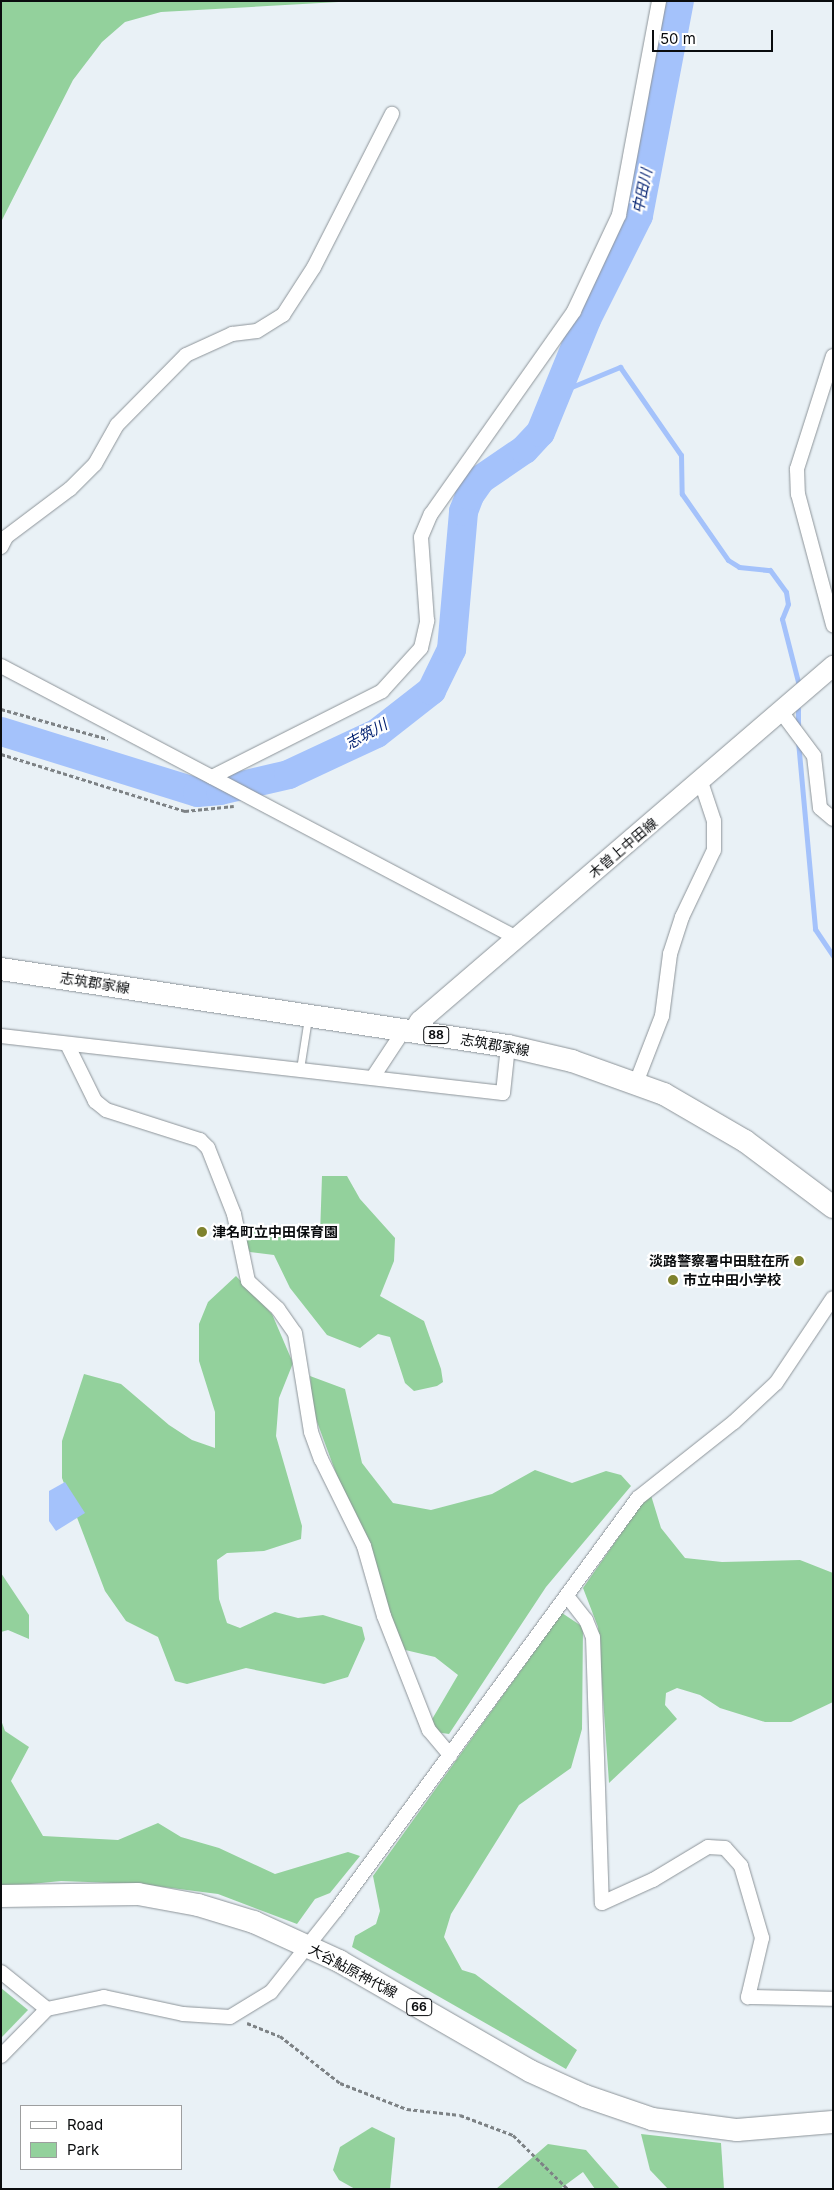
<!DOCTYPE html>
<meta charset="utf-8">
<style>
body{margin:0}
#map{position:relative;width:834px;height:2190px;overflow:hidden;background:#e9f1f6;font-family:Inter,"Noto Sans JP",sans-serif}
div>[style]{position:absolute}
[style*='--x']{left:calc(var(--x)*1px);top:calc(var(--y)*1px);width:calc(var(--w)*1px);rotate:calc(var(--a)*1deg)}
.green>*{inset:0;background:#93d19c}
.water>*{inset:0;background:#a4c2fb}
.stream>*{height:5px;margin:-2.5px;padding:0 2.5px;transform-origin:2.5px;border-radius:2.5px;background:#a4c2fb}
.river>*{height:29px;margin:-14.5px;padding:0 14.5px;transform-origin:14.5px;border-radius:14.5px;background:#a4c2fb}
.path>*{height:3px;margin-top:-1.5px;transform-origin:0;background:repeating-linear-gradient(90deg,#7d8285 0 4px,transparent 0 6.5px)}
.roads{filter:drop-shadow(0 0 1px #8d9499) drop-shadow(0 0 1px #8d9499)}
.lane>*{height:7px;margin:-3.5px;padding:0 3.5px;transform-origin:3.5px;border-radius:3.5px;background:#fff}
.street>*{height:14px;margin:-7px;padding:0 7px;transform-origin:7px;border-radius:7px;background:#fff}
.secondary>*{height:20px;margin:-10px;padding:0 10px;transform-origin:10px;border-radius:10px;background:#fff}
.primary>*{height:22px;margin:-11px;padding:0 11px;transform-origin:11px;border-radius:11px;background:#fff}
.dots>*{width:14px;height:14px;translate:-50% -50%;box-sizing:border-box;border:2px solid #fff;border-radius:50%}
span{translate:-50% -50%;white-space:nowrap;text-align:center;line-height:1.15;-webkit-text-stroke:4.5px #fff;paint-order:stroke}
.shield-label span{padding:1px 4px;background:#fff;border:1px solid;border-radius:4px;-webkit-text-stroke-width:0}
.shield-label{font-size:12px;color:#0a0c0e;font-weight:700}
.street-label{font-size:14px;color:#0a0c0e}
.poi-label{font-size:14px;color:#0a0c0e;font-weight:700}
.left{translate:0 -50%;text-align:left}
.right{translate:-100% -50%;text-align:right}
.water-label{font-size:15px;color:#052372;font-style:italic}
.frame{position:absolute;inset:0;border:2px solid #0a0c0e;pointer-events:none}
.legend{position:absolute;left:20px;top:2105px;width:162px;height:65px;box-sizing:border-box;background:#fff;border:1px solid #9d9e9f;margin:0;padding:6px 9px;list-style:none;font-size:15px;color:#0a0c0e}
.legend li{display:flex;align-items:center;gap:10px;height:25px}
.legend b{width:25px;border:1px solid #9d9e9f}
.scale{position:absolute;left:652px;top:30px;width:121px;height:22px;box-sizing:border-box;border:2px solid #0a0c0e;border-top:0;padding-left:6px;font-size:15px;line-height:18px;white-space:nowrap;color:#0a0c0e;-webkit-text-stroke:4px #fff;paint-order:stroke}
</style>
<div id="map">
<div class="green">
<div style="clip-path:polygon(1px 1px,356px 1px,161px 12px,125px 22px,102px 42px,73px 80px,1px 222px)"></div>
<div style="clip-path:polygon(322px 1176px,347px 1176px,360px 1199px,395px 1238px,394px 1261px,380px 1296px,424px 1321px,441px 1369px,443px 1382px,437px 1386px,414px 1391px,405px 1383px,390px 1337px,378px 1334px,360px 1348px,327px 1335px,290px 1288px,274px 1255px,250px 1252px,244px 1242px,247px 1231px,284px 1225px,320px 1235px)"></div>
<div style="clip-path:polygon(236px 1276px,272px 1314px,293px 1363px,279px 1398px,276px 1436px,302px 1526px,301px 1539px,264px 1551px,227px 1553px,217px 1560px,219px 1599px,227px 1623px,240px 1628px,275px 1612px,298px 1618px,323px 1615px,362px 1627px,365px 1639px,348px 1677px,324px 1684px,246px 1668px,187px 1684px,175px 1681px,158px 1637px,126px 1621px,105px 1591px,62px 1478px,62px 1441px,84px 1374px,121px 1384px,169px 1425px,192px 1440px,215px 1448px,215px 1412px,199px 1361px,199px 1324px,208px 1302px)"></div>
<div style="clip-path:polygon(310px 1376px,345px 1389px,362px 1463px,393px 1503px,431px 1510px,492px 1494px,535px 1470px,572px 1483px,606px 1471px,621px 1475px,631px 1486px,546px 1587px,449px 1734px,435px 1732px,431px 1721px,458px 1675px,435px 1657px,401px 1649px,313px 1411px)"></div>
<div style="clip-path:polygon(650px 1492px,661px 1528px,685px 1558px,722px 1562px,800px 1560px,833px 1573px,833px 1702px,791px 1722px,765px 1722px,720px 1708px,700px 1695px,677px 1688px,666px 1693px,665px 1705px,677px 1719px,609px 1783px,598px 1627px,583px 1588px)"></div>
<div style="clip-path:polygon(1px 1573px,29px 1615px,29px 1639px,8px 1630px,1px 1632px)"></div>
<div style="clip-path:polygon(562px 1613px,583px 1627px,582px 1729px,571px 1768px,519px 1805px,451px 1914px,444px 1937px,462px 1970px,475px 1974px,577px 2050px,566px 2069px,352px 1947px,355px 1936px,376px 1924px,380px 1911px,373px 1876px)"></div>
<div style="clip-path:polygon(1px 1720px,5px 1731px,29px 1747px,11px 1781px,43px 1836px,118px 1840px,158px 1823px,181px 1837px,219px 1848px,275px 1874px,348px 1852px,360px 1856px,330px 1893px,315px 1899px,297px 1924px,218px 1894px,140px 1884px,61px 1881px,1px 1887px)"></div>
<div style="clip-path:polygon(1px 1988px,28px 2010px,1px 2038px)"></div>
<div style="clip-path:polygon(372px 2127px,395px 2138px,390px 2189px,355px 2189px,339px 2180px,333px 2170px,340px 2147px)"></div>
<div style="clip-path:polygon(641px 2134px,721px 2143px,724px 2189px,668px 2189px,650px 2170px)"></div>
<div style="clip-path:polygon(548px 2144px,586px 2150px,620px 2189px,595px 2189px,583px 2172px,560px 2189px,496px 2189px)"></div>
</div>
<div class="water">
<div style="clip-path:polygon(65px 1482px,85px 1513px,56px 1531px,49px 1521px,49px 1491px)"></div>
</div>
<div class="stream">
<div style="--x:552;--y:395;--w:74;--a:-22.4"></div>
<div style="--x:620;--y:367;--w:107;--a:55.3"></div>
<div style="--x:681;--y:455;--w:39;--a:89"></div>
<div style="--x:682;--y:494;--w:80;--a:55.1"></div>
<div style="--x:728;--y:560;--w:13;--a:32"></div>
<div style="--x:739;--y:567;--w:31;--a:6"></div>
<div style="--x:770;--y:570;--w:27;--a:54"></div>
<div style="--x:786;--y:592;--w:12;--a:81"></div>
<div style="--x:788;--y:604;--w:16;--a:112"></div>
<div style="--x:782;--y:619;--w:65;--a:75.7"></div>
<div style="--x:798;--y:709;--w:21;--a:90"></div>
<div style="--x:798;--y:741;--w:189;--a:84.8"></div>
<div style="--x:815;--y:929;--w:32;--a:56"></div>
</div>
<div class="river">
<div style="--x:1;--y:731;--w:205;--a:17.3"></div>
<div style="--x:197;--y:792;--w:23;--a:-5"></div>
<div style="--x:220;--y:790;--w:70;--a:-13.2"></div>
<div style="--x:288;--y:774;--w:97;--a:-25"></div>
<div style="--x:376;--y:733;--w:70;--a:-38"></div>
<div style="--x:431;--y:690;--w:46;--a:-64"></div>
<div style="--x:451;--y:649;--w:139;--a:-85"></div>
<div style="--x:463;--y:511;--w:17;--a:-69"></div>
<div style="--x:469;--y:495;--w:19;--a:-55"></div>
<div style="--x:480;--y:479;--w:53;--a:-34.3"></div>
<div style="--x:524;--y:449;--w:23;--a:-47"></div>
<div style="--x:540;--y:432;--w:122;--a:-67.8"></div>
<div style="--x:586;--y:319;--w:116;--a:-63.4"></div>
<div style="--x:638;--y:215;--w:218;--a:-79.2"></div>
</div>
<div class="path">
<div style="--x:1;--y:709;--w:111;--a:15.7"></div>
<div style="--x:1;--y:754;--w:193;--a:17.2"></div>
<div style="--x:185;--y:811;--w:49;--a:-5.8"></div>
<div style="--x:247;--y:2023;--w:35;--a:22"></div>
<div style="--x:280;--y:2036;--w:76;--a:38.1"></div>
<div style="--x:340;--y:2083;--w:72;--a:21.2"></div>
<div style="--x:407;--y:2109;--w:53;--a:6.5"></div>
<div style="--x:460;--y:2115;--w:57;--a:20.7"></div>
<div style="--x:513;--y:2135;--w:77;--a:44.5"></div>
</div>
<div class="roads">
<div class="lane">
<div style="--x:300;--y:1069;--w:52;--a:-81.1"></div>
</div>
<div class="street">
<div style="--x:833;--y:356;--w:119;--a:107.7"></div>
<div style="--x:797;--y:469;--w:25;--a:88"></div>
<div style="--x:798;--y:494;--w:136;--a:75"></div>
<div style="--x:1;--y:547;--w:11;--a:-63"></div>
<div style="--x:6;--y:537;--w:80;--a:-36.9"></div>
<div style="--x:70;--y:489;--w:35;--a:-45"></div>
<div style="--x:95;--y:464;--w:45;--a:-60.6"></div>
<div style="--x:117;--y:425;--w:98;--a:-45.4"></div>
<div style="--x:186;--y:355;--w:51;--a:-24.5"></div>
<div style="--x:232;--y:334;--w:25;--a:-7"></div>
<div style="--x:257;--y:331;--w:31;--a:-32"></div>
<div style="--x:283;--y:315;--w:57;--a:-57.1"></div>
<div style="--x:314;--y:267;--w:172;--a:-63"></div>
<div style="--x:1;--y:666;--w:583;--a:27.8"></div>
<div style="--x:782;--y:713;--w:54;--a:53.3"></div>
<div style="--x:814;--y:756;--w:52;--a:83.4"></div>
<div style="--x:820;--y:808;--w:17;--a:40"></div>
<div style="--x:212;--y:777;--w:191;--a:-26.8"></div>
<div style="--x:382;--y:691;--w:58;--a:-47.8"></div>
<div style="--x:421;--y:648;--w:28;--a:-77"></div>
<div style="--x:427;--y:621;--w:84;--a:-94.1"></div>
<div style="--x:421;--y:537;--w:25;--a:-67"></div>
<div style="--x:431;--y:514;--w:248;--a:-54.8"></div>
<div style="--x:574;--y:311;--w:106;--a:-64.9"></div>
<div style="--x:619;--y:215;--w:218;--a:-79.4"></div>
<div style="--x:1;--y:1036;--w:505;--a:6.48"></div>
<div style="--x:503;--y:1093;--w:47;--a:-83.9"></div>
<div style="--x:67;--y:1044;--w:64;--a:63.8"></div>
<div style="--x:95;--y:1101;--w:14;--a:39"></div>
<div style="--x:106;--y:1110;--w:99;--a:17.7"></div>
<div style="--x:200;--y:1140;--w:11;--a:45"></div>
<div style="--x:208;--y:1148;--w:71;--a:68.5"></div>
<div style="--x:234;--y:1214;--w:68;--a:78.2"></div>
<div style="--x:248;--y:1281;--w:41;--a:43"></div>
<div style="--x:278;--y:1309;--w:29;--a:55"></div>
<div style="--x:295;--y:1333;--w:100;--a:80.8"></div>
<div style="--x:311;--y:1432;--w:29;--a:70"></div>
<div style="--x:321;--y:1459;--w:97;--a:63.7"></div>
<div style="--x:364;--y:1546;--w:73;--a:74.1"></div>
<div style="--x:384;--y:1616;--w:123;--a:68.5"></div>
<div style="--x:429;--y:1730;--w:33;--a:50"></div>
<div style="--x:373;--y:1077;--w:56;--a:-56.6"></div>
<div style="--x:636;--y:1083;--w:72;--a:-68.8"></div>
<div style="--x:662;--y:1016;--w:63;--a:-82.6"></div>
<div style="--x:670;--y:954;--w:39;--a:-72"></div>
<div style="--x:682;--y:917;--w:74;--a:-64.5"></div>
<div style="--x:714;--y:850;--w:29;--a:-90"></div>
<div style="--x:714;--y:821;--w:41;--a:-108.4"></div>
<div style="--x:567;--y:1596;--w:31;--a:52"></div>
<div style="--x:586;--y:1620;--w:18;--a:68"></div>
<div style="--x:593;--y:1637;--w:266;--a:88.1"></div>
<div style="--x:602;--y:1903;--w:56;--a:-24.3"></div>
<div style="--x:653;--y:1880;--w:64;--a:-31"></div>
<div style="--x:708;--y:1847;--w:17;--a:3"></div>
<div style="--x:725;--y:1848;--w:24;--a:48"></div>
<div style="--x:741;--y:1866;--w:75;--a:73.7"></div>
<div style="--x:762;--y:1938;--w:61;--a:103.3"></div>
<div style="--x:748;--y:1997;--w:85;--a:1.3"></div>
<div style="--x:1;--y:1972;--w:59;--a:38.8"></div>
<div style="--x:1;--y:2056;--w:66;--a:-45.6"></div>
<div style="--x:47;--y:2009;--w:58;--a:-11.9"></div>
<div style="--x:104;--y:1997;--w:81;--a:12.1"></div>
<div style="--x:183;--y:2014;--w:47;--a:3.7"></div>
<div style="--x:230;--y:2017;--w:48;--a:-31.4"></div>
<div style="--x:271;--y:1992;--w:105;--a:-51.6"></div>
<div style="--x:336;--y:1910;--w:511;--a:-53.76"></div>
<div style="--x:638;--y:1498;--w:122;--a:-38.4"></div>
<div style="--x:734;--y:1422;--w:57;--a:-42.9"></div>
<div style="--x:776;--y:1383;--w:102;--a:-56.2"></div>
</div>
<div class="secondary">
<div style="--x:414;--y:1031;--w:12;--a:-59"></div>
<div style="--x:420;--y:1021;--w:545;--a:-40.68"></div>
</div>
<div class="primary">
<div style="--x:1;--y:969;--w:513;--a:8.64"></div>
<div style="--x:508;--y:1046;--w:66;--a:13.2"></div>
<div style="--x:572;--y:1061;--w:98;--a:19.7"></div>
<div style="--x:664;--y:1094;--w:94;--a:30.1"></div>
<div style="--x:745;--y:1141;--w:110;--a:36.9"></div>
<div style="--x:1;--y:1896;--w:137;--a:-0.8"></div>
<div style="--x:138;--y:1894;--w:61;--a:10.4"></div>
<div style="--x:198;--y:1905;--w:59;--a:16.9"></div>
<div style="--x:254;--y:1922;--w:94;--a:24.6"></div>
<div style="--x:339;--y:1961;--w:220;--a:29.9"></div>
<div style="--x:530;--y:2071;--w:60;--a:24.4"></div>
<div style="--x:585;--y:2096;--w:71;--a:18.9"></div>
<div style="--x:652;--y:2119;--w:86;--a:7.4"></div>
<div style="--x:737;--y:2130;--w:96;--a:-4.8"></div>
</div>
</div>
<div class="dots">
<div style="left:202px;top:1232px;background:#7e822d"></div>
<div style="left:799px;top:1261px;background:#7e822d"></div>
<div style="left:673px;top:1280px;background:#7e822d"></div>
</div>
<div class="shield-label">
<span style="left:436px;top:1035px">88</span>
<span style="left:419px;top:2007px">66</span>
</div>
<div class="street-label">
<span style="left:623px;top:848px;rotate:-40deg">木曽上中田線</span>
<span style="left:95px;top:983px;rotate:9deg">志筑郡家線</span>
<span style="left:495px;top:1045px;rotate:10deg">志筑郡家線</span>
<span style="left:353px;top:1971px;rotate:28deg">大谷鮎原神代線</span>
</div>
<div class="poi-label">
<span class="left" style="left:212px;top:1232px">津名町立中田保育園</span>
<span class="right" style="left:789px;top:1261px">淡路警察署中田駐在所</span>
<span class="left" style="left:683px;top:1280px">市立中田小学校</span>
</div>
<div class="water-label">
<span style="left:642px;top:191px;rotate:-78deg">中田川</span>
<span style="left:366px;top:734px;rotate:-29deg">志筑川</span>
</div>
<div class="frame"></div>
<ul class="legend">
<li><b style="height:6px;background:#fff"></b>Road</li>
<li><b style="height:14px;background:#93d19c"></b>Park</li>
</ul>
<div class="scale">50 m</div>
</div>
